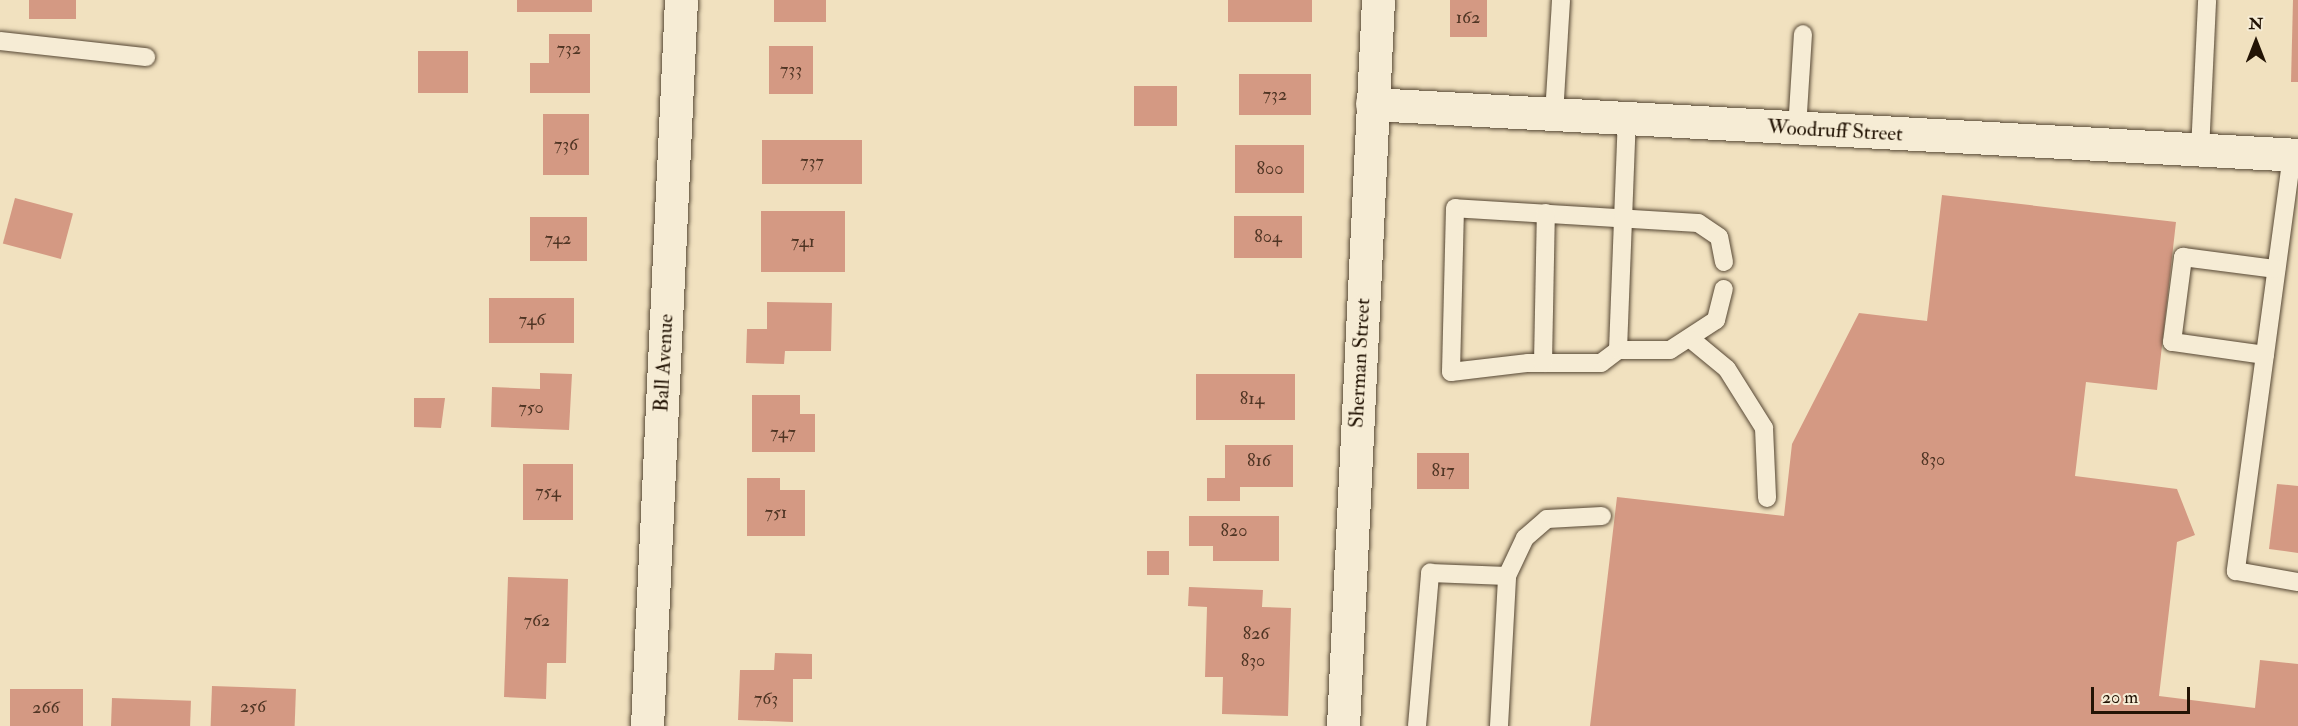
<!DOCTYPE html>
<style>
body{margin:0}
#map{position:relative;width:2298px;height:726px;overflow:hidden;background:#f1e1bf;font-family:"IM FELL Double Pica",serif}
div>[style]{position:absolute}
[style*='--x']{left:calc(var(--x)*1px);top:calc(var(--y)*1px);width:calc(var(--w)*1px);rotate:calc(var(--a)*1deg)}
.building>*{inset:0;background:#d49983;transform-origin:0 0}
.roads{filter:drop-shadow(0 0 2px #564734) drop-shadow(0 0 2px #564734)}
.lane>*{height:18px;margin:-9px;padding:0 9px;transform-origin:9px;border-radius:9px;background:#f6ecd5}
.street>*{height:33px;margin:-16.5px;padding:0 16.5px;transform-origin:16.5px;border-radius:16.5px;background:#f6ecd5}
span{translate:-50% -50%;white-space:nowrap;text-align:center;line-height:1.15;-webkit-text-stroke:4.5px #f6ecd5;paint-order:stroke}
.number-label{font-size:18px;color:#4f3524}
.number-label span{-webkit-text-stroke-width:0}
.street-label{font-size:21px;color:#231405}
.north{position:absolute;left:2226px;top:12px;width:60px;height:60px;-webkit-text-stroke:4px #f6ecd5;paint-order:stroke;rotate:0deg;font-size:16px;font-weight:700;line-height:24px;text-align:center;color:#231405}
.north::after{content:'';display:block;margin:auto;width:21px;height:27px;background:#231405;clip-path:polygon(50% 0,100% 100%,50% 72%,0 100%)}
.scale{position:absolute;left:2091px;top:687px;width:99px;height:27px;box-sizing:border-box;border:3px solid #231405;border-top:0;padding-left:8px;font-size:18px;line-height:21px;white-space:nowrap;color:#231405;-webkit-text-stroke:4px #f6ecd5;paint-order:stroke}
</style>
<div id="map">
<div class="building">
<div style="left:29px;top:0;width:47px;height:19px"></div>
<div style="left:517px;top:0;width:75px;height:12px"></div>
<div style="left:774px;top:0;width:52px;height:22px"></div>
<div style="left:1228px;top:0;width:84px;height:22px"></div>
<div style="left:1450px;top:0;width:37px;height:37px"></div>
<div style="clip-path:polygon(2293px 0,2298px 0,2298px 82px,2291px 82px)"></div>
<div style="clip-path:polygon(549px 34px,590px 34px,590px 93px,530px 93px,530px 63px,549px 63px)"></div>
<div style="left:769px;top:46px;width:44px;height:48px"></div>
<div style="left:418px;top:51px;width:50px;height:42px"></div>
<div style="left:1239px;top:74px;width:72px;height:41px"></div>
<div style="left:1134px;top:86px;width:43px;height:40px"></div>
<div style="left:543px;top:114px;width:46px;height:61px"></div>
<div style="left:762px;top:140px;width:100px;height:44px"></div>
<div style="left:1235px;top:145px;width:69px;height:48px"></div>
<div style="clip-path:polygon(1942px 195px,2176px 222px,2157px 390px,2086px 382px,2075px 476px,2177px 489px,2195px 535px,2177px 542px,2159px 696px,2255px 708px,2260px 660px,2298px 664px,2298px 726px,1590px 726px,1617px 497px,1784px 516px,1792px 444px,1859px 313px,1927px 321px)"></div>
<div style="left:15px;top:198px;width:60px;height:47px;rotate:15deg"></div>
<div style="left:761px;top:211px;width:84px;height:61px"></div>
<div style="left:1234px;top:216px;width:68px;height:42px"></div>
<div style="left:530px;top:217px;width:57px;height:44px"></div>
<div style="left:489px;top:298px;width:85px;height:45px"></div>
<div style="clip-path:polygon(767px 302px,832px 303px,831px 351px,785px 351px,784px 364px,746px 363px,747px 329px,767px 329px)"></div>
<div style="clip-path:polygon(540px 373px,572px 374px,569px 430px,491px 427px,492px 387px,540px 389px)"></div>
<div style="left:1196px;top:374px;width:99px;height:46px"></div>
<div style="clip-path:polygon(752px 395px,800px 395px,800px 414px,815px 414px,815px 452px,752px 452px)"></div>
<div style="clip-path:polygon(414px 398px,445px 398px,441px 428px,414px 427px)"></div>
<div style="clip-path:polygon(1225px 445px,1293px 445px,1293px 487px,1240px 487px,1240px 501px,1207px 501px,1207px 478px,1225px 478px)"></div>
<div style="left:1417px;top:453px;width:52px;height:36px"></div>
<div style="left:523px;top:464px;width:50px;height:56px"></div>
<div style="clip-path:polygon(747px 478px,780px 478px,780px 490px,805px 490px,805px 536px,747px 536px)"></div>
<div style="clip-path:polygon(2277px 484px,2298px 486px,2298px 553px,2269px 549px)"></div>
<div style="clip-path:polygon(1189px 516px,1279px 516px,1279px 561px,1213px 561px,1213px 546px,1189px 546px)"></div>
<div style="left:1147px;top:551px;width:22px;height:24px"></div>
<div style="clip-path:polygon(508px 577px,568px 579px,566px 663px,547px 663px,546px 699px,504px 697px)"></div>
<div style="clip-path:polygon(1189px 587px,1263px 590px,1262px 607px,1291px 608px,1288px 716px,1222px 714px,1223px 677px,1205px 677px,1207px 607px,1188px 606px)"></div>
<div style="clip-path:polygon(775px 653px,812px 654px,812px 679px,793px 679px,793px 722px,738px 720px,740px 670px,774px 670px)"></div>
<div style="left:212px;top:686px;width:84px;height:40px;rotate:2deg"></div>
<div style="left:10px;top:689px;width:73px;height:37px"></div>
<div style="left:112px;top:698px;width:79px;height:28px;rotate:2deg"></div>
</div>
<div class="roads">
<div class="lane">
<div style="--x:0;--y:41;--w:147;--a:6.3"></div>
<div style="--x:1554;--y:115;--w:115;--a:-86.5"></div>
<div style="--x:1797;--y:129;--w:95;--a:-86.4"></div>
<div style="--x:2200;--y:151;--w:151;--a:-87.3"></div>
<div style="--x:2292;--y:155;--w:420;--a:97.7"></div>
<div style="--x:2236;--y:571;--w:63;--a:10.1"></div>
<div style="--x:1724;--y:262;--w:25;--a:-101"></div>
<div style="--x:1719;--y:237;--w:25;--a:-146"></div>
<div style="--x:1698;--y:223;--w:243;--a:-176.5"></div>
<div style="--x:1455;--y:208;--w:164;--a:91.4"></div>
<div style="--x:1451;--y:372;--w:78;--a:-6.7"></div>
<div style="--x:1528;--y:363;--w:73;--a:0"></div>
<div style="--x:1601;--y:363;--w:21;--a:-37"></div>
<div style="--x:1618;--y:350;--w:52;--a:0"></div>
<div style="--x:1670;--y:350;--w:55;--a:-33.1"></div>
<div style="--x:1716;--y:320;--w:32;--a:-76"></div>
<div style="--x:1692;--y:340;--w:45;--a:39.6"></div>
<div style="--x:1727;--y:369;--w:70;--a:57.9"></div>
<div style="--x:1764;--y:428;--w:70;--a:87.5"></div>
<div style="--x:1618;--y:350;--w:231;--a:-87.8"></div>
<div style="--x:2265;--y:355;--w:94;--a:-172"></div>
<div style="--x:2172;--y:342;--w:86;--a:-82.6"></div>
<div style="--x:2183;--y:257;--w:94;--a:7.4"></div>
<div style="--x:1543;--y:363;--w:150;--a:-88.9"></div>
<div style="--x:1417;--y:726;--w:154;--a:-85.1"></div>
<div style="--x:1430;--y:573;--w:77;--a:2.2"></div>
<div style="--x:1499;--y:726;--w:150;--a:-86.9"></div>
<div style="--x:1507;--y:576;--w:42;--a:-64.7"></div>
<div style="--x:1525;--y:538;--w:29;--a:-41"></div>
<div style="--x:1547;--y:519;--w:55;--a:-3.1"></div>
</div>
<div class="street">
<div style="--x:1372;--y:104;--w:927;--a:3.15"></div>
<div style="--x:647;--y:726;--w:727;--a:-87.32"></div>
<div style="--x:1343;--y:726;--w:727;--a:-87.24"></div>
</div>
</div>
<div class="number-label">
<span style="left:1468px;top:18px">162</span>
<span style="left:569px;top:49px">732</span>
<span style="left:791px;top:70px">733</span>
<span style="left:1275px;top:95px">732</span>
<span style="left:566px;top:145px">736</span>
<span style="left:812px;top:162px">737</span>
<span style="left:1270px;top:169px">800</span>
<span style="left:1268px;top:237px">804</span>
<span style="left:558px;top:239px">742</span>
<span style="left:803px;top:242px">741</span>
<span style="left:532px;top:320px">746</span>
<span style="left:1252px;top:399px">814</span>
<span style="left:531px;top:408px">750</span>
<span style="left:783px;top:433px">747</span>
<span style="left:1933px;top:460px">830</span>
<span style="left:1259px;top:461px">816</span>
<span style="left:1443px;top:471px">817</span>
<span style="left:548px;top:492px">754</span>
<span style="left:776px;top:513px">751</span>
<span style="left:1234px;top:531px">820</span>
<span style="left:537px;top:621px">762</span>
<span style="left:1256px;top:634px">826</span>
<span style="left:1253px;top:661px">830</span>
<span style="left:766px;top:699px">763</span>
<span style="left:253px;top:707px">256</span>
<span style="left:46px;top:708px">266</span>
</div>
<div class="street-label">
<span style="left:1835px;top:131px;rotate:3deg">Woodruff Street</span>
<span style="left:664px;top:363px;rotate:-87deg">Ball Avenue</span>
<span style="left:1360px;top:363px;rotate:-87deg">Sherman Street</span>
</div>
<div class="north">N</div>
<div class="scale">20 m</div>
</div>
